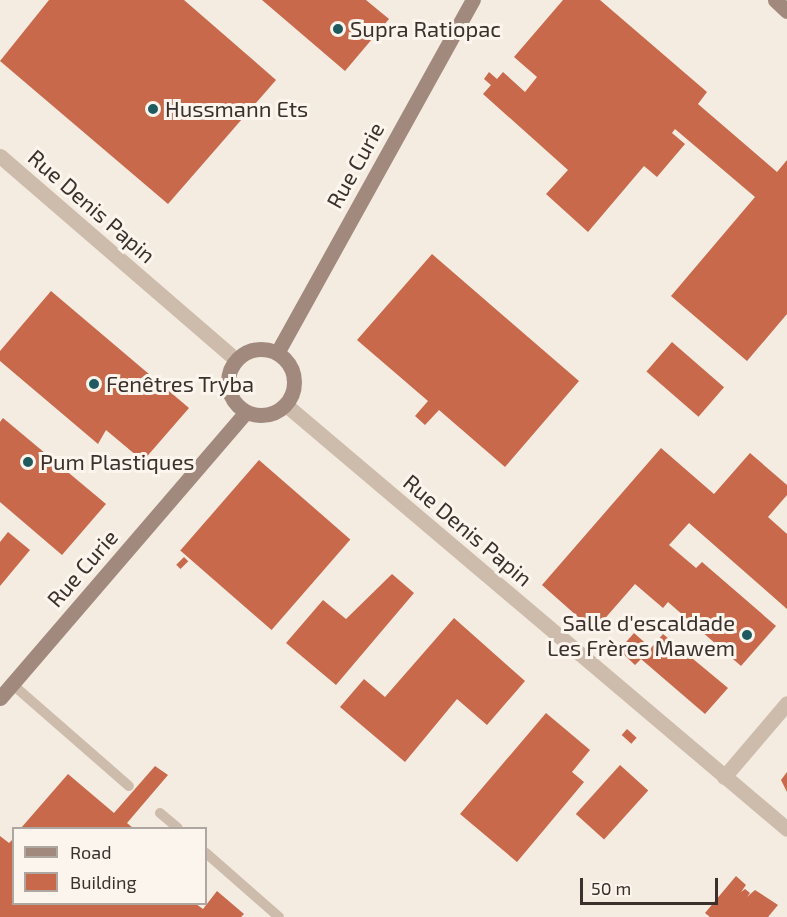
<!DOCTYPE html>
<meta charset="utf-8">
<style>
body{margin:0}
#map{position:relative;width:787px;height:917px;overflow:hidden;background:#f4ebe1;font-family:"Exo 2",sans-serif}
div>[style]{position:absolute}
[style*='--x']{left:calc(var(--x)*1px);top:calc(var(--y)*1px);width:calc(var(--w)*1px);rotate:calc(var(--a)*1deg)}
.building>*{inset:0;background:#c8694b;transform-origin:0 0}
.service>*{height:10px;margin:-5px;padding:0 5px;transform-origin:5px;border-radius:5px;background:#cdbbac}
.minor>*{height:15px;margin:-7.5px;padding:0 7.5px;transform-origin:7.5px;border-radius:7.5px;background:#cdbbac}
.secondary>*{height:15px;margin:-7.5px;padding:0 7.5px;transform-origin:7.5px;border-radius:7.5px;background:#a18a7d}
.secondary>.ring{margin:-7.5px;padding:0;box-sizing:content-box;background:none;border:15px solid #a18a7d;border-radius:50%}
.dots>*{width:16px;height:16px;translate:-50% -50%;box-sizing:border-box;border:3px solid #fbf5ee;border-radius:50%}
span{translate:-50% -50%;white-space:nowrap;text-align:center;line-height:1.15;-webkit-text-stroke:6px #fbf5ee;paint-order:stroke}
.poi-label{font-size:22px;color:#3b302b}
.left{translate:0 -50%;text-align:left}
.right{translate:-100% -50%;text-align:right}
.street-label{font-size:22px;color:#3b302b}
.legend{position:absolute;left:12px;top:827px;width:195px;height:78px;box-sizing:border-box;background:#fbf5ee;border:2px solid #aea6a0;margin:0;padding:8px 10px;list-style:none;font-size:18px;color:#3b302b}
.legend li{display:flex;align-items:center;gap:12px;height:30px}
.legend b{width:30px;border:2px solid #aea6a0}
.scale{position:absolute;left:580px;top:878px;width:138px;height:27px;box-sizing:border-box;border:3px solid #3b302b;border-top:0;padding-left:8px;font-size:18px;line-height:21px;white-space:nowrap;color:#3b302b;-webkit-text-stroke:4px #fbf5ee;paint-order:stroke}
</style>
<div id="map">
<div class="building">
<div style="clip-path:polygon(49px 0,184px 0,276px 80px,168px 204px,0 61px)"></div>
<div style="clip-path:polygon(262px 0,366px 0,389px 19px,345px 71px)"></div>
<div style="clip-path:polygon(563px 0,600px 0,707px 92px,698px 104px,777px 172px,787px 160px,787px 314px,747px 361px,671px 296px,755px 197px,675px 129px,672px 133px,685px 144px,657px 177px,644px 166px,588px 232px,546px 194px,568px 170px,483px 94px,491px 85px,484px 79px,489px 72px,497px 79px,503px 72px,525px 92px,537px 77px,514px 57px)"></div>
<div style="clip-path:polygon(432px 254px,579px 381px,505px 467px,439px 410px,425px 425px,415px 416px,428px 401px,357px 340px)"></div>
<div style="clip-path:polygon(51px 291px,189px 408px,143px 461px,106px 430px,98px 444px,0 361px,0 351px)"></div>
<div style="left:672px;top:342px;width:69px;height:39px;rotate:41deg"></div>
<div style="clip-path:polygon(3px 418px,106px 504px,62px 555px,0 502px,0 422px)"></div>
<div style="clip-path:polygon(661px 448px,714px 494px,750px 453px,787px 485px,787px 495px,768px 517px,787px 534px,787px 609px,689px 523px,669px 545px,696px 568px,702px 562px,776px 626px,741px 666px,668px 602px,663px 608px,635px 584px,594px 631px,542px 585px)"></div>
<div style="left:259px;top:460px;width:121px;height:120px;rotate:41deg"></div>
<div style="clip-path:polygon(8px 532px,30px 550px,0 586px,0 542px)"></div>
<div style="left:184px;top:557px;width:6px;height:11px;rotate:45deg"></div>
<div style="clip-path:polygon(392px 574px,414px 593px,336px 685px,286px 643px,323px 600px,346px 619px)"></div>
<div style="clip-path:polygon(454px 618px,525px 681px,487px 725px,457px 699px,405px 762px,340px 707px,364px 679px,385px 697px)"></div>
<div style="clip-path:polygon(634px 633px,651px 648px,663px 634px,728px 688px,705px 714px,641px 659px,635px 665px,619px 650px)"></div>
<div style="clip-path:polygon(546px 713px,590px 750px,572px 772px,584px 782px,517px 862px,460px 814px)"></div>
<div style="left:627px;top:729px;width:13px;height:8px;rotate:42deg"></div>
<div style="left:620px;top:765px;width:38px;height:66px;rotate:42deg"></div>
<div style="clip-path:polygon(155px 766px,168px 775px,127px 823px,133px 828px,21px 828px,68px 774px,114px 813px)"></div>
<div style="clip-path:polygon(787px 772px,787px 792px,781px 780px)"></div>
<div style="clip-path:polygon(0 836px,9px 843px,14px 838px,14px 904px,196px 904px,203px 909px,217px 891px,244px 914px,241px 917px,0 917px)"></div>
<div style="clip-path:polygon(736px 876px,746px 885px,741px 892px,745px 889px,750px 893px,747px 897px,755px 890px,778px 905px,768px 917px,710px 917px,705px 913px)"></div>
</div>
<div class="service">
<div style="--x:12;--y:684;--w:155;--a:41.1"></div>
<div style="--x:160;--y:813;--w:23;--a:40"></div>
<div style="--x:206;--y:853;--w:97;--a:41.2"></div>
</div>
<div class="minor">
<div style="--x:0;--y:156;--w:312;--a:40.8"></div>
<div style="--x:286;--y:405;--w:656;--a:40.24"></div>
<div style="--x:724;--y:777;--w:97;--a:-49.6"></div>
</div>
<div class="secondary">
<div style="--x:775;--y:0;--w:16;--a:43"></div>
<div class="ring" style="left:228px;top:349px;width:51px;height:51px"></div>
<div style="--x:277;--y:353;--w:404;--a:-61"></div>
<div style="--x:0;--y:698;--w:377;--a:-49.3"></div>
</div>
<div class="dots">
<div style="left:338px;top:29px;background:#1f5a5e"></div>
<div style="left:153px;top:109px;background:#1f5a5e"></div>
<div style="left:94px;top:384px;background:#1f5a5e"></div>
<div style="left:28px;top:462px;background:#1f5a5e"></div>
<div style="left:747px;top:635px;background:#1f5a5e"></div>
</div>
<div class="poi-label">
<span class="left" style="left:350px;top:29px">Supra Ratiopac</span>
<span class="left" style="left:165px;top:109px">Hussmann Ets</span>
<span class="left" style="left:106px;top:384px">Fenêtres Tryba</span>
<span class="left" style="left:40px;top:462px">Pum Plastiques</span>
<span class="right" style="left:735px;top:635px">Salle d'escaldade<br>Les Frères Mawem</span>
</div>
<div class="street-label">
<span style="left:355px;top:165px;rotate:-61deg">Rue Curie</span>
<span style="left:92px;top:206px;rotate:41deg">Rue Denis Papin</span>
<span style="left:468px;top:530px;rotate:40deg">Rue Denis Papin</span>
<span style="left:82px;top:568px;rotate:-49deg">Rue Curie</span>
</div>
<ul class="legend">
<li><b style="height:8px;background:#a18a7d"></b>Road</li>
<li><b style="height:16px;background:#c8694b"></b>Building</li>
</ul>
<div class="scale">50 m</div>
</div>
